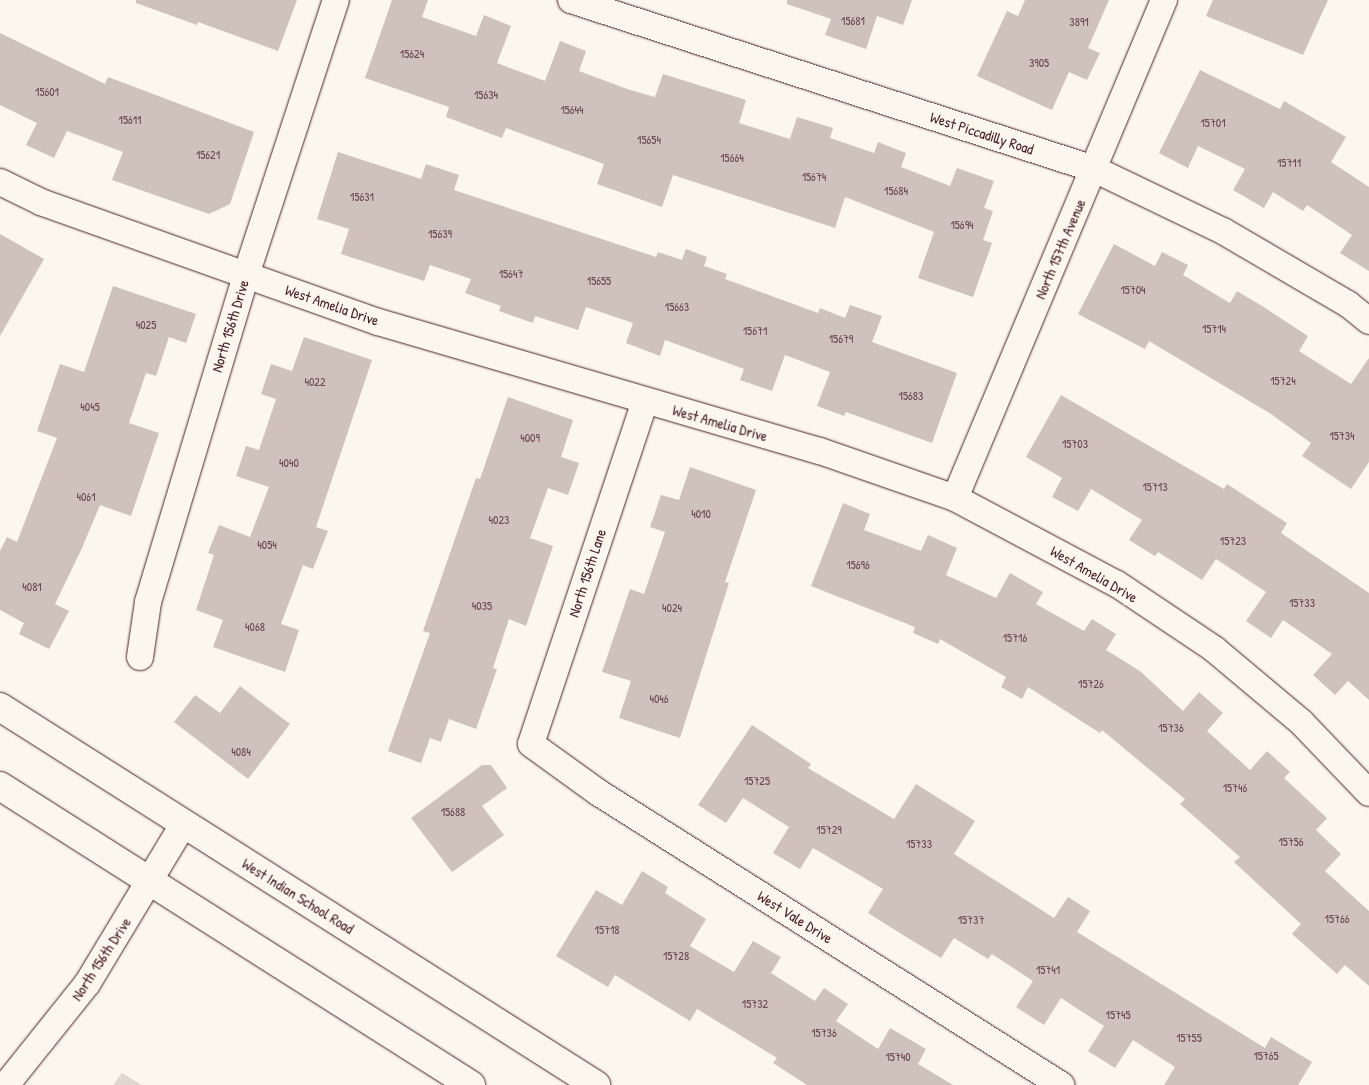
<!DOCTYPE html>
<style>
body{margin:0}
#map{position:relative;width:1369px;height:1085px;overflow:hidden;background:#fbf7ec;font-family:"Patrick Hand",sans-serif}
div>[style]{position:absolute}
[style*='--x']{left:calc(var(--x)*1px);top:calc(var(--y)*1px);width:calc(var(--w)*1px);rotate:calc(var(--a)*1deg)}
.green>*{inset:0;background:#e2d7d0}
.building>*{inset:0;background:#cfc2bc}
.roads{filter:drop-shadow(0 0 1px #4a1f2b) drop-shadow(0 0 1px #4a1f2b)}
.minor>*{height:26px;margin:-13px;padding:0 13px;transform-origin:13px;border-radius:13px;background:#fbf7ec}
.secondary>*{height:28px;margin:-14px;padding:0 14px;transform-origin:14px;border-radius:14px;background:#fbf7ec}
span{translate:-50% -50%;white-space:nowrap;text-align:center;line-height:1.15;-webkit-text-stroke:5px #fbf7ec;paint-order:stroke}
.number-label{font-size:12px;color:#6b484f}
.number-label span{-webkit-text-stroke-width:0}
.street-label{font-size:15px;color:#4a1f2b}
</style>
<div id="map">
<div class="green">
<div style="clip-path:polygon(122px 1073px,142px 1085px,113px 1085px)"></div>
</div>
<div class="building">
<div style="clip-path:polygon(136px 0,297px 0,278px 51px,198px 22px,197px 25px,136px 3px)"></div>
<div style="clip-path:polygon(392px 0,428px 0,422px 17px,476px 36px,484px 15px,511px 26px,497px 63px,545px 81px,560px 41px,586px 51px,579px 71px,630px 90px,655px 97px,663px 74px,746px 100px,739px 123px,790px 139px,797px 117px,833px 128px,830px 138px,874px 153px,878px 142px,906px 153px,901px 167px,950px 186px,957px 168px,994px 181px,984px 208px,993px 211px,983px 240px,992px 243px,973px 297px,918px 278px,934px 232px,845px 197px,835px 228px,673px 175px,662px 207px,597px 184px,604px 164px,506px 128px,502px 138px,446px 117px,449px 107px,365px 78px)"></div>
<div style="clip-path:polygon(787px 0,912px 0,903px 25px,877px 16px,866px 49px,825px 35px,831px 19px,787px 4px)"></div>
<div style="clip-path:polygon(1025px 0,1109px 0,1088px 48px,1100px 53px,1087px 80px,1069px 72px,1052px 110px,977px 76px,1007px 11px,1018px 16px)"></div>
<div style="clip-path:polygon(1213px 0,1328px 0,1303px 55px,1206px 16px)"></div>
<div style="clip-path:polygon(0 33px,105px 84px,108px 77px,254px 132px,230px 204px,209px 214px,112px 180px,123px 152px,67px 131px,54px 158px,26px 145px,37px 123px,0 105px)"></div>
<div style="clip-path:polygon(1200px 70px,1280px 109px,1284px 101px,1346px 137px,1331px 162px,1369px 187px,1369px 271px,1340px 253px,1352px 235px,1307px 205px,1303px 211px,1273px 192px,1264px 208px,1233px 190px,1245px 169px,1198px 146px,1188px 168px,1159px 153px)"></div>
<div style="clip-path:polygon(338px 152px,421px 179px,426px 164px,459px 175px,454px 190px,656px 257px,658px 252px,682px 260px,686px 249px,707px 257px,704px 266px,727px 274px,725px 279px,818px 313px,820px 308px,845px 318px,850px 305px,882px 316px,872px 342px,957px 373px,932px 443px,846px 412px,844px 416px,817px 406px,830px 372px,785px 355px,772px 391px,740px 380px,744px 369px,665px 340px,660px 356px,626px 343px,633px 323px,586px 307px,578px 330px,535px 316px,533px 323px,499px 311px,501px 306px,465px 293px,471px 279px,430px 265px,424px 281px,341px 254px,349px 229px,317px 219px)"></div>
<div style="clip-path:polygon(0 234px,44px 259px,0 336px)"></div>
<div style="clip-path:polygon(1114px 244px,1155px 266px,1162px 252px,1188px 265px,1183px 275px,1230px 303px,1237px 291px,1262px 306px,1308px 336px,1299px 351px,1351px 384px,1369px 358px,1369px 462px,1351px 489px,1302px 456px,1311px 443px,1271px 414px,1149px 341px,1145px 349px,1078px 314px)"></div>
<div style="clip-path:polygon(113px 286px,196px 314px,186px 343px,169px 337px,156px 376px,146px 373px,129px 423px,159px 433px,131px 516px,100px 505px,82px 548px,55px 604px,69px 611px,49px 649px,19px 634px,24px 623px,0 610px,0 551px,7px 537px,17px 542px,57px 438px,37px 431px,60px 364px,84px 372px)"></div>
<div style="clip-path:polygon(304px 337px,372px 360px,316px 527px,328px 531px,313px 569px,303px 565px,281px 624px,299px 630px,285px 672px,213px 647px,223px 620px,196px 610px,214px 555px,208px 553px,219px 525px,250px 537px,269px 487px,236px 476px,246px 446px,259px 450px,276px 399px,261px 394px,271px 364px,292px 371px)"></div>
<div style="clip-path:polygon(1061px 395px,1224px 489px,1227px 484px,1287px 523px,1281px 533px,1369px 593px,1369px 700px,1348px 681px,1335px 695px,1313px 675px,1332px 654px,1283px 620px,1271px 638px,1246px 621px,1266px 592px,1216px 559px,1202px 580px,1158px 552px,1155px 556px,1129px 540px,1142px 520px,1091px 489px,1078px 511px,1052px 497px,1062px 478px,1026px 457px)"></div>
<div style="clip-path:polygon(508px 397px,573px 420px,561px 457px,579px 463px,568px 495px,548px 488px,530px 538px,553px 546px,526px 626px,509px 619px,493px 668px,497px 669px,476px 729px,449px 719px,441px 742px,430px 738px,421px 763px,388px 751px,430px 633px,423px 631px,476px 478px,480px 479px)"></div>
<div style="clip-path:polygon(690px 467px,756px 490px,725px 582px,729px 583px,680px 738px,619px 718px,631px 681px,602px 672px,630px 589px,644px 594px,665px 532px,650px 527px,661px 495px,679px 500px)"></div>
<div style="clip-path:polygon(843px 503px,870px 514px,864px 530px,921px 551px,928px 535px,957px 548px,946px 575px,996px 598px,1010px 573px,1043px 592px,1036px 604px,1084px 631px,1092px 619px,1116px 634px,1106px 650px,1140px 671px,1183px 711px,1199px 692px,1223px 713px,1207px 731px,1250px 770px,1267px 751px,1290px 772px,1284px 778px,1327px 818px,1316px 830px,1341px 854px,1325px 871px,1369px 911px,1369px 986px,1345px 965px,1337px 974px,1292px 934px,1301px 924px,1234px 862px,1240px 857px,1180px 804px,1185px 799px,1102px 730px,1100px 733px,1028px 687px,1022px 699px,1001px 687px,1006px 677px,940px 639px,938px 644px,913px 633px,915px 627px,811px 586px)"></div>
<div style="clip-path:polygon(240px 686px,290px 724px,248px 779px,174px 722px,195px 695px,220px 713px)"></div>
<div style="clip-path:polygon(752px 725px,811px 764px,808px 768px,894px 819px,916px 784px,975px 821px,954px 854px,1054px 918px,1068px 897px,1090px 911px,1077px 932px,1265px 1048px,1271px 1037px,1312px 1062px,1298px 1085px,1164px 1085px,1175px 1067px,1133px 1040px,1115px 1068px,1088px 1051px,1104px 1026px,1061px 998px,1044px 1025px,1016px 1007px,1033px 981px,992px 954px,988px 959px,954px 938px,941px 958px,903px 935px,868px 913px,883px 889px,813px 848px,800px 869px,773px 853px,789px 827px,743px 798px,726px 823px,698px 805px)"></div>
<div style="clip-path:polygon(482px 765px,491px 765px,507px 788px,482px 806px,504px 835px,452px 872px,411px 818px)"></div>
<div style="clip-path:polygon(642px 871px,668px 887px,665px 893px,706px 919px,690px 946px,734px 972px,753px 941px,781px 957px,771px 973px,815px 1001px,824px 988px,848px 1004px,836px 1021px,878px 1049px,890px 1028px,926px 1049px,918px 1064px,953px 1085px,807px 1085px,773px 1063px,777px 1058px,697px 1009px,690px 1021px,615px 975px,608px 987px,556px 956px,596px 890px,622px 905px)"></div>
</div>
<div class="roads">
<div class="minor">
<div style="--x:571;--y:0;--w:550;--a:17.91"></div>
<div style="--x:1094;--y:169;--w:143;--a:25.7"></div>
<div style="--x:1223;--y:231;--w:145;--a:30.3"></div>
<div style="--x:1348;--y:304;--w:27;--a:39"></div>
<div style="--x:0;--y:182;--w:46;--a:26"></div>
<div style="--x:41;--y:202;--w:358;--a:19.6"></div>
<div style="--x:378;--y:322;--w:460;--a:16.3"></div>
<div style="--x:820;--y:451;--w:143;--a:19.2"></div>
<div style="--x:955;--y:498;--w:183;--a:28"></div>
<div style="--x:1117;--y:584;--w:117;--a:33.8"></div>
<div style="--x:1214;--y:649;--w:114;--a:40"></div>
<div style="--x:1301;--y:722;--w:98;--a:46.2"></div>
<div style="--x:645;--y:401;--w:361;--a:108.4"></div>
<div style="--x:531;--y:744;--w:84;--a:35.8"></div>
<div style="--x:599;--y:793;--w:547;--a:32.29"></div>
<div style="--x:955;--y:498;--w:540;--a:-67.23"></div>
<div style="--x:140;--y:657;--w:56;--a:-81.7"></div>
<div style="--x:148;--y:602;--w:341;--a:-73.3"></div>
<div style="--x:246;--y:275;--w:289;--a:-71.9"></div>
<div style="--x:6;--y:1085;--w:129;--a:-51.3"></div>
<div style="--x:87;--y:984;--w:188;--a:-58.9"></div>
</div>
<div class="secondary">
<div style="--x:0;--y:707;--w:706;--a:32.38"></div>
<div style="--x:0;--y:786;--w:558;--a:32.41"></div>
</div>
</div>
<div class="number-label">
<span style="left:853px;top:21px">15681</span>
<span style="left:1079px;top:22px">3891</span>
<span style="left:412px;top:54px">15624</span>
<span style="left:1039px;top:63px">3905</span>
<span style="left:47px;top:92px">15601</span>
<span style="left:486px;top:95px">15634</span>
<span style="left:572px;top:110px">15644</span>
<span style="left:130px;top:120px">15611</span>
<span style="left:1213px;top:123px">15701</span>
<span style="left:649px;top:140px">15654</span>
<span style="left:208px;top:155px">15621</span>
<span style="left:732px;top:158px">15664</span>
<span style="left:1289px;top:163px">15711</span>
<span style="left:814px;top:177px">15674</span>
<span style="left:896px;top:191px">15684</span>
<span style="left:362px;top:197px">15631</span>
<span style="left:962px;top:225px">15694</span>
<span style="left:440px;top:234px">15639</span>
<span style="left:511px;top:274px">15647</span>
<span style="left:599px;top:281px">15655</span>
<span style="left:1133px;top:290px">15704</span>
<span style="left:677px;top:307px">15663</span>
<span style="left:146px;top:325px">4025</span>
<span style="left:1214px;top:329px">15714</span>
<span style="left:755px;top:331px">15671</span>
<span style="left:841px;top:339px">15679</span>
<span style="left:1283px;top:381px">15724</span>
<span style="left:315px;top:382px">4022</span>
<span style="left:911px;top:396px">15683</span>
<span style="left:90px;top:407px">4045</span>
<span style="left:1342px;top:436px">15734</span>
<span style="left:530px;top:438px">4009</span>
<span style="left:1075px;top:444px">15703</span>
<span style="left:289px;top:463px">4040</span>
<span style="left:1155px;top:487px">15713</span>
<span style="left:86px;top:497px">4061</span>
<span style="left:701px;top:514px">4010</span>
<span style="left:499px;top:520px">4023</span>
<span style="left:1233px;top:541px">15723</span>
<span style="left:267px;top:545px">4054</span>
<span style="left:858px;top:565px">15696</span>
<span style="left:32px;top:587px">4081</span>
<span style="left:1302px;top:603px">15733</span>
<span style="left:482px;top:606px">4035</span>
<span style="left:672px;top:608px">4024</span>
<span style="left:255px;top:627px">4068</span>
<span style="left:1015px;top:638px">15716</span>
<span style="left:1091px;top:684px">15726</span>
<span style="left:659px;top:699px">4046</span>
<span style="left:1171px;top:728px">15736</span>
<span style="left:241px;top:752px">4084</span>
<span style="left:757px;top:781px">15725</span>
<span style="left:1235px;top:788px">15746</span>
<span style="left:453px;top:812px">15688</span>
<span style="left:829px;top:830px">15729</span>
<span style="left:1291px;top:842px">15756</span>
<span style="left:919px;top:844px">15733</span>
<span style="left:1337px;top:919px">15766</span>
<span style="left:971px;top:920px">15737</span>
<span style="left:607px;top:930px">15718</span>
<span style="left:676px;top:956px">15728</span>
<span style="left:1048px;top:970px">15741</span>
<span style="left:755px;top:1004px">15732</span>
<span style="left:1118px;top:1015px">15745</span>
<span style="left:824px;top:1033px">15736</span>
<span style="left:1189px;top:1038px">15755</span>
<span style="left:1266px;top:1056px">15765</span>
<span style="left:898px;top:1057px">15740</span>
</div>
<div class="street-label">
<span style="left:982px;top:133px;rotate:18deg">West Piccadilly Road</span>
<span style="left:1060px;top:249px;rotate:-67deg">North 157th Avenue</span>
<span style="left:332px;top:305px;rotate:19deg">West Amelia Drive</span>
<span style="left:230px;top:326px;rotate:-73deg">North 156th Drive</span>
<span style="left:720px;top:423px;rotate:16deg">West Amelia Drive</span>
<span style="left:587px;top:573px;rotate:-72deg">North 156th Lane</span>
<span style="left:1094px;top:574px;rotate:30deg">West Amelia Drive</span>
<span style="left:298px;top:896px;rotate:32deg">West Indian School Road</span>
<span style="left:795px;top:917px;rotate:32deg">West Vale Drive</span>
<span style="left:101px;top:959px;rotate:-57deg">North 156th Drive</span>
</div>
</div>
